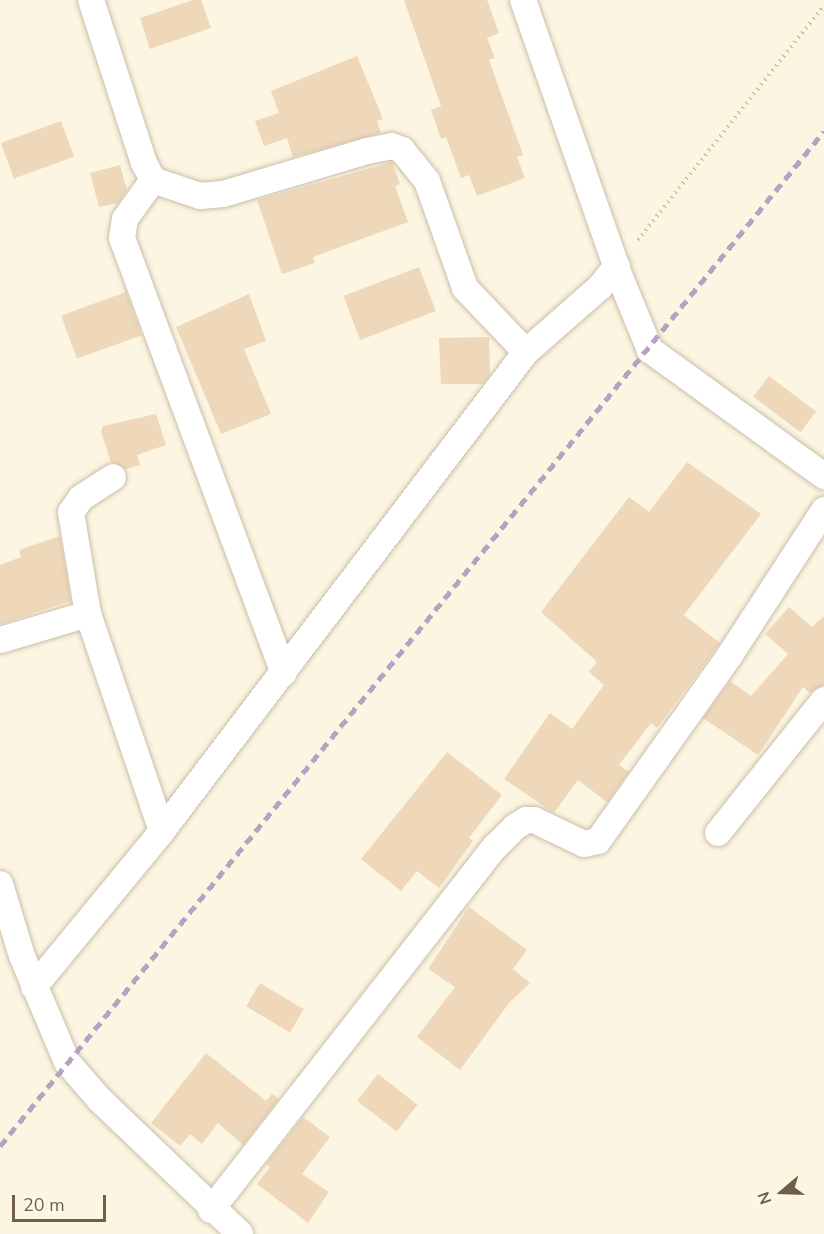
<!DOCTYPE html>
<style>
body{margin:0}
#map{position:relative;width:824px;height:1234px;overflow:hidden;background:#fbf5e1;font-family:"Nunito Sans",sans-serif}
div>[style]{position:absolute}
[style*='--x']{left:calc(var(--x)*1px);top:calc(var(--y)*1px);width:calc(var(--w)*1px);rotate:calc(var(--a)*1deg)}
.building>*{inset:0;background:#efd8ba;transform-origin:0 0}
.path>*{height:4px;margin-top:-2px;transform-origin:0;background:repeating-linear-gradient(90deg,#d4bc9e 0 1.5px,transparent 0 6px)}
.roads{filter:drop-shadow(0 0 2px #cbbea9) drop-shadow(0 0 2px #cbbea9)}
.minor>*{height:26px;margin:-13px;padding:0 13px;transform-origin:13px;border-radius:13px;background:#fff}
.rail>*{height:4.5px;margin-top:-2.25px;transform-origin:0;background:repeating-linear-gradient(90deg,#b9a1c3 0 9px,transparent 0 15px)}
span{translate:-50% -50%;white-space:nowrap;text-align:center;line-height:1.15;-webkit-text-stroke:4.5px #fef9e7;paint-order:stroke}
.north{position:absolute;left:752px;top:1162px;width:60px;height:60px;-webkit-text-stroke:4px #fef9e7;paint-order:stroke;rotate:251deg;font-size:16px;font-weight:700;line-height:24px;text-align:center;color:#715e49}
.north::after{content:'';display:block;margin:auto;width:21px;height:27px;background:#715e49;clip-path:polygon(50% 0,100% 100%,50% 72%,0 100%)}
.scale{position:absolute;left:12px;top:1195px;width:94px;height:27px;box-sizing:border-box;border:3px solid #715e49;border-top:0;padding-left:8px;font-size:18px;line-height:21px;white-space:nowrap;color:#715e49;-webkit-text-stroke:4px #fef9e7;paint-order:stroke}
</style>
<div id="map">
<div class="building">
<div style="clip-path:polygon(193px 0,201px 0,211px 28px,150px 49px,140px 18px)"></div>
<div style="clip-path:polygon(404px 0,487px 0,499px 33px,487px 38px,495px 58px,489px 60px,523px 155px,517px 157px,525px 178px,477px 196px,469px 175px,461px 178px,446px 137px,441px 139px,431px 110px,441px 106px)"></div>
<div style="clip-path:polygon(357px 56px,383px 119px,377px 121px,381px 133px,293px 157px,287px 138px,264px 146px,255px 121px,279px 113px,271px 91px)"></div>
<div style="left:61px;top:121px;width:38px;height:64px;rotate:70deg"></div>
<div style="clip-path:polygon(392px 162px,400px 184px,395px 186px,408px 222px,313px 257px,315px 263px,282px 274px,257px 200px)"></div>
<div style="clip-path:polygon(120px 165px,127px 190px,118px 203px,99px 207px,90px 173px)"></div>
<div style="left:419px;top:267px;width:47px;height:81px;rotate:69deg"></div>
<div style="left:126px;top:292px;width:46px;height:69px;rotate:70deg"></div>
<div style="clip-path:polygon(249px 294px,266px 341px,244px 349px,271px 414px,221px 434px,176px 327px)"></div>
<div style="clip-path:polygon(489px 337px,490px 374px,483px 384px,441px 384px,439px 338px)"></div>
<div style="left:769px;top:376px;width:59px;height:26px;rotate:37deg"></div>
<div style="clip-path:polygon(156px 414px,166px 445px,137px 455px,140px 465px,126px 469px,111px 462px,101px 432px,103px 426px)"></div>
<div style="clip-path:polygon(687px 462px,761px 514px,684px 615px,720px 643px,657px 728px,651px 723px,619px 765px,629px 772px,607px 802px,578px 780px,554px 813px,504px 779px,550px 713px,572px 729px,604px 685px,589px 672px,597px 662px,541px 612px,629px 497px,649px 512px)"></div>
<div style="clip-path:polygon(60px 536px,71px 601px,0 624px,0 565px,21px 557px,19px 550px)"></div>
<div style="clip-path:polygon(789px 607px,812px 627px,824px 616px,824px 685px,810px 693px,803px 687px,758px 755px,703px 718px,730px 681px,751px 696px,788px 654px,765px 634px)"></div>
<div style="clip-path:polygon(447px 752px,502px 795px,469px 838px,473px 841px,439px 888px,417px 871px,401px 891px,361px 859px)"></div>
<div style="clip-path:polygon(469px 907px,527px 950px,513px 969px,530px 983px,509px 1003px,460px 1070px,417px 1037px,455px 987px,428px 969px)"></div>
<div style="left:260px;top:983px;width:51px;height:27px;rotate:31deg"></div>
<div style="clip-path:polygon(206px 1053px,266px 1101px,272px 1094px,279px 1099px,243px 1145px,218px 1123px,202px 1144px,190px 1134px,180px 1146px,151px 1123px)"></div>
<div style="left:378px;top:1074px;width:50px;height:34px;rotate:38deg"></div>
<div style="clip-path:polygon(303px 1117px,330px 1137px,302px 1174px,329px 1192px,308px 1223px,257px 1184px,270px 1167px,266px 1164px)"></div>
</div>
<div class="path">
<div style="--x:638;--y:240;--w:300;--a:-51.6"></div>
</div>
<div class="roads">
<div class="minor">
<div style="--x:91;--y:0;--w:171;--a:72"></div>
<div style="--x:144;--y:163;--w:19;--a:62"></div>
<div style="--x:153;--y:180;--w:48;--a:125.7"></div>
<div style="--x:125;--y:219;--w:19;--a:99"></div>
<div style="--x:122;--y:238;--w:464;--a:69.6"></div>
<div style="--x:523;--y:0;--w:299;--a:70.7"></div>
<div style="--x:622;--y:282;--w:74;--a:67.6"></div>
<div style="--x:650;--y:350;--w:215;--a:35.9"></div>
<div style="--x:153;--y:180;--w:50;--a:18.8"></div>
<div style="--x:200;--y:196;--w:23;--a:-5"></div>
<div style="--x:223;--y:194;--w:150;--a:-16.6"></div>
<div style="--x:367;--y:151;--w:25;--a:-11"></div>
<div style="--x:392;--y:146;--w:11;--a:22"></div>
<div style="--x:402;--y:150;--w:40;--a:51"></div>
<div style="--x:427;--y:181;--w:114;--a:70.4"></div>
<div style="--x:465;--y:288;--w:88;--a:46.4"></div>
<div style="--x:0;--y:640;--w:92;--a:-16.5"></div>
<div style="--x:162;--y:831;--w:602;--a:-52.77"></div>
<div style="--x:526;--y:352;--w:98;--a:-41.3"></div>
<div style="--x:600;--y:287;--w:27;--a:-51"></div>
<div style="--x:718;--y:833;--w:170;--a:-51.4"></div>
<div style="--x:0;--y:884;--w:75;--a:73"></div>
<div style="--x:22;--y:956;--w:115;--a:67"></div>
<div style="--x:67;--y:1062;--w:50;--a:49"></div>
<div style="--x:100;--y:1100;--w:194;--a:43.7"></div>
<div style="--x:34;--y:987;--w:202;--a:-50.6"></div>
<div style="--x:162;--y:831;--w:229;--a:-108.8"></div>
<div style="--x:88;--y:614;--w:103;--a:-99.5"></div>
<div style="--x:71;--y:512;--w:17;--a:-54"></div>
<div style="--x:81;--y:498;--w:38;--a:-33"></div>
<div style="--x:211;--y:1210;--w:461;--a:-52"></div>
<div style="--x:495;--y:847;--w:28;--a:-45"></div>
<div style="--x:515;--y:827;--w:13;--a:-32"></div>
<div style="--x:526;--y:820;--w:8;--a:0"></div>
<div style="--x:534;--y:820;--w:55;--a:25.6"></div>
<div style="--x:584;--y:844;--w:14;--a:-12"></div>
<div style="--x:598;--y:841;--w:228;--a:-54.6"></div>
<div style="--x:730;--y:655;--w:173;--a:-57"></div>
</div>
</div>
<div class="rail">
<div style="--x:0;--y:1146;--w:1307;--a:-50.93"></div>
</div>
<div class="north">N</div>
<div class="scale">20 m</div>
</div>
